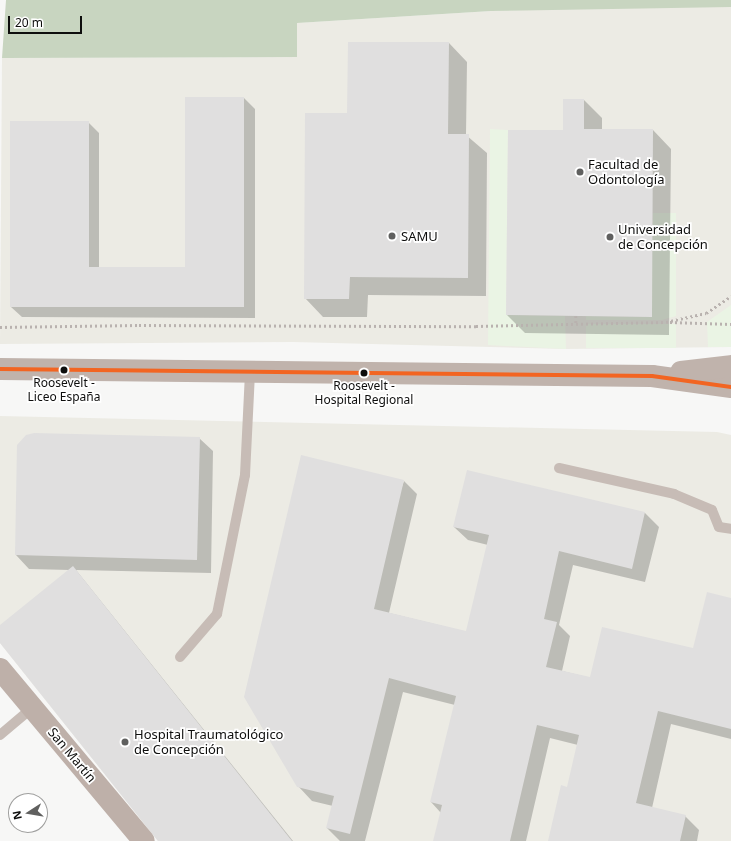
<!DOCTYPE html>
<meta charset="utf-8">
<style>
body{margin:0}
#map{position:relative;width:731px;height:841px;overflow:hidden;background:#f7f7f6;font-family:"Noto Sans",sans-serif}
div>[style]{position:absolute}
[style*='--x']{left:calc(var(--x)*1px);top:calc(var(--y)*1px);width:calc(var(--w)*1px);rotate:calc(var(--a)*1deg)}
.built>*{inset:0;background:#ecebe4}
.green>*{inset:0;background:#eaf4e4;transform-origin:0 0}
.forest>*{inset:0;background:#c8d5c0}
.shadow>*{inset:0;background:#0003}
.building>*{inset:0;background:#e0dfdf}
.path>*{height:2.5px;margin-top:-1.25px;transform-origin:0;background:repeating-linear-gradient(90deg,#b9b2af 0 2px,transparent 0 5px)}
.service>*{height:10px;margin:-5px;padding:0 5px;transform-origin:5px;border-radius:5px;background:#c7bcb6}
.secondary>*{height:22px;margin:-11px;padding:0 11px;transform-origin:11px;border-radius:11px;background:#beb0a9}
.primary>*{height:22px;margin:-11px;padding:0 11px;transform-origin:11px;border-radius:11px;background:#c0b3ac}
.bus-1>*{height:4px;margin:-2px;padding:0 2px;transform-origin:2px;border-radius:2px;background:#f26522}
.dots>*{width:11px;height:11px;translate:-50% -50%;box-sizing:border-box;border:2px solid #fff;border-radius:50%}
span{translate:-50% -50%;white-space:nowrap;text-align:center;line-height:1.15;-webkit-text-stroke:3.5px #fff;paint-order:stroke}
.bus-label{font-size:12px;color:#0e0e0d}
.poi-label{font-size:13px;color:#0e0e0d}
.left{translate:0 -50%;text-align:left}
.street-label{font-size:13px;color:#0e0e0d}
.north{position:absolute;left:8px;top:793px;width:40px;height:40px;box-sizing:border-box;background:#fff;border:1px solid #9f9f9e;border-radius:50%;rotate:258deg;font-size:11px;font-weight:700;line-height:16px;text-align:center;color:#0e0e0d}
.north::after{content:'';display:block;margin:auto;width:14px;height:18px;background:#60605f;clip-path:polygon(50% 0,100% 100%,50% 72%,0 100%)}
.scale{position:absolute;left:8px;top:16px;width:74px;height:18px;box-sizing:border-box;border:2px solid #0e0e0d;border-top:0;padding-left:5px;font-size:12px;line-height:14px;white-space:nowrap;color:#0e0e0d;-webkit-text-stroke:3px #fff;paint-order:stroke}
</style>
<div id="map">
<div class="built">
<div style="clip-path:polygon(638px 6px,731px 7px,731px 347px,566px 349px,293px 342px,0 344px,2px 58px,296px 57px,297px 23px,491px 11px)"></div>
<div style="clip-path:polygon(0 416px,717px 432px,731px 435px,731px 841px,158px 841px,0 643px)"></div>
</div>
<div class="green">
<div style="clip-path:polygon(490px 129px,508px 130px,506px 315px,565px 316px,566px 349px,488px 345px)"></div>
<div style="clip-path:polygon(653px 213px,676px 213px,676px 316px,662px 320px,586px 320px,586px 316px,651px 317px)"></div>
<div style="clip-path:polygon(731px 305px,731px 347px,708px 347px,707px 322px)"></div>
<div style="left:676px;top:324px;width:24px;height:90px;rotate:90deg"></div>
</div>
<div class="forest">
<div style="clip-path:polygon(6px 0,731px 0,731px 7px,491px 11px,297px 23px,297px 57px,2px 58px)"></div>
</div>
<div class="shadow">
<div style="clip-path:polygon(449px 43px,467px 62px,466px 135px,487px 153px,486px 296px,368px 295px,367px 317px,323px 317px,305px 298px,348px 114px)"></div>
<div style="clip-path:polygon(186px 98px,244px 98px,255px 109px,255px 318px,22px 317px,11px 307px,88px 122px,99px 133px,99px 268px,186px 268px)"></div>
<div style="clip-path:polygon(584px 100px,602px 118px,602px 130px,653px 130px,671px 149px,669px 335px,525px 333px,507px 315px,564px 131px)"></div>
<div style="clip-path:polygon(199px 438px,213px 451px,211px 573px,76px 570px,293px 841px,159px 841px,0 641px,0 626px,70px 570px,29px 569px,16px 555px)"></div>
<div style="clip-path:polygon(404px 481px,417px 494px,389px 613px,467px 632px,488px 545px,468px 540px,454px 527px,645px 513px,659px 527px,645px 582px,573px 565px,559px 625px,570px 636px,562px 671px,591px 678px,694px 650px,731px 599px,731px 739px,671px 724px,652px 808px,685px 816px,699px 830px,697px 841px,549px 841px,568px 788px,578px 745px,550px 738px,526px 841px,434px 841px,441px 813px,431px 802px,455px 705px,403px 692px,365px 841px,340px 841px,327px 828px,333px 806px,312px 801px,298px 786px)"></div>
</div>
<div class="building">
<div style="clip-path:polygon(348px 42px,449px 42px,448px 134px,469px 134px,468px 278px,350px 277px,349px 299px,304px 299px,305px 113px,347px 113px)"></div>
<div style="clip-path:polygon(185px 97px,244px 97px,244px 307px,10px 307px,10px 121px,89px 121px,89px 267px,185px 267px)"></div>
<div style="clip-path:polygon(563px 99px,584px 99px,584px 129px,653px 129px,652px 317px,506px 315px,508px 130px,563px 130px)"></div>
<div style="clip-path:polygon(34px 433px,200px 437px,197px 560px,15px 555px,17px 445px,26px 435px)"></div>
<div style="clip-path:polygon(301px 455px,404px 480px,374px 609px,466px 631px,489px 535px,453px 527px,467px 470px,645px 512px,632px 569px,559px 551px,544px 619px,557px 622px,546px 667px,590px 677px,602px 627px,693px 648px,707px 592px,731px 598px,731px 729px,658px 711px,636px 803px,686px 815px,680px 841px,548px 841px,561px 785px,567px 787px,579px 735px,537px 725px,510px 841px,433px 841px,442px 805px,430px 802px,456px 696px,389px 678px,350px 834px,326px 828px,334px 796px,297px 787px,244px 697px)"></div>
<div style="clip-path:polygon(73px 566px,292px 841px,158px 841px,0 643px,0 625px)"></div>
</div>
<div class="path">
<div style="--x:576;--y:316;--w:7;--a:90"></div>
<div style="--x:670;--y:322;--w:61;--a:1.9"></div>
<div style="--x:0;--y:327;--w:139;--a:-0.8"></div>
<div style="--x:139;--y:325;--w:337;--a:0.2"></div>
<div style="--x:476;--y:326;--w:190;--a:-1.2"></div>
<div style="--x:666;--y:322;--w:41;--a:-12.7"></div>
<div style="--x:706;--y:313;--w:30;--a:-34"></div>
</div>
<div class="service">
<div style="--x:559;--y:468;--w:118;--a:12.7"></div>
<div style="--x:674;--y:494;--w:41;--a:22.8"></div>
<div style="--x:712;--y:510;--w:18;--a:68"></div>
<div style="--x:719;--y:527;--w:12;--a:9"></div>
<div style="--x:180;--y:657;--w:57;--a:-49.3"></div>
<div style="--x:217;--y:614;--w:142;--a:-78.6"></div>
<div style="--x:245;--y:475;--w:102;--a:-87.2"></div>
<div style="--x:0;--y:735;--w:42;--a:-40.2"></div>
</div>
<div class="secondary">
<div style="--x:0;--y:669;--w:224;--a:50.1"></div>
</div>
<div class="primary">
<div style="--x:0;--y:369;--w:652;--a:0.62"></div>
<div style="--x:652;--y:376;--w:80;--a:7.9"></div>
<div style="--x:681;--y:372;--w:50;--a:-6.8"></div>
</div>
<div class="bus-1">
<div style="--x:0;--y:369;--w:652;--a:0.62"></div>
<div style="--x:652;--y:376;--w:80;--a:7.9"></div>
</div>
<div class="dots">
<div style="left:580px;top:172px;background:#60605f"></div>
<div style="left:392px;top:236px;background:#60605f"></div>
<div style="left:610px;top:237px;background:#60605f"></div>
<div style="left:64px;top:370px;background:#0e0e0d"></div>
<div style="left:364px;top:373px;background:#0e0e0d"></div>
<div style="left:125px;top:742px;background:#60605f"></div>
</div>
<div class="bus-label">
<span style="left:64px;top:390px">Roosevelt -<br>Liceo España</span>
<span style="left:364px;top:393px">Roosevelt -<br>Hospital Regional</span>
</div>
<div class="poi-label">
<span class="left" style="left:588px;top:172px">Facultad de<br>Odontología</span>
<span class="left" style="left:618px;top:237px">Universidad<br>de Concepción</span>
<span class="left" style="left:401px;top:236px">SAMU</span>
<span class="left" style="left:134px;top:742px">Hospital Traumatológico<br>de Concepción</span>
</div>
<div class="street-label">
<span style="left:72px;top:755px;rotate:50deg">San Martín</span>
</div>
<div class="north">N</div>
<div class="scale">20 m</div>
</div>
